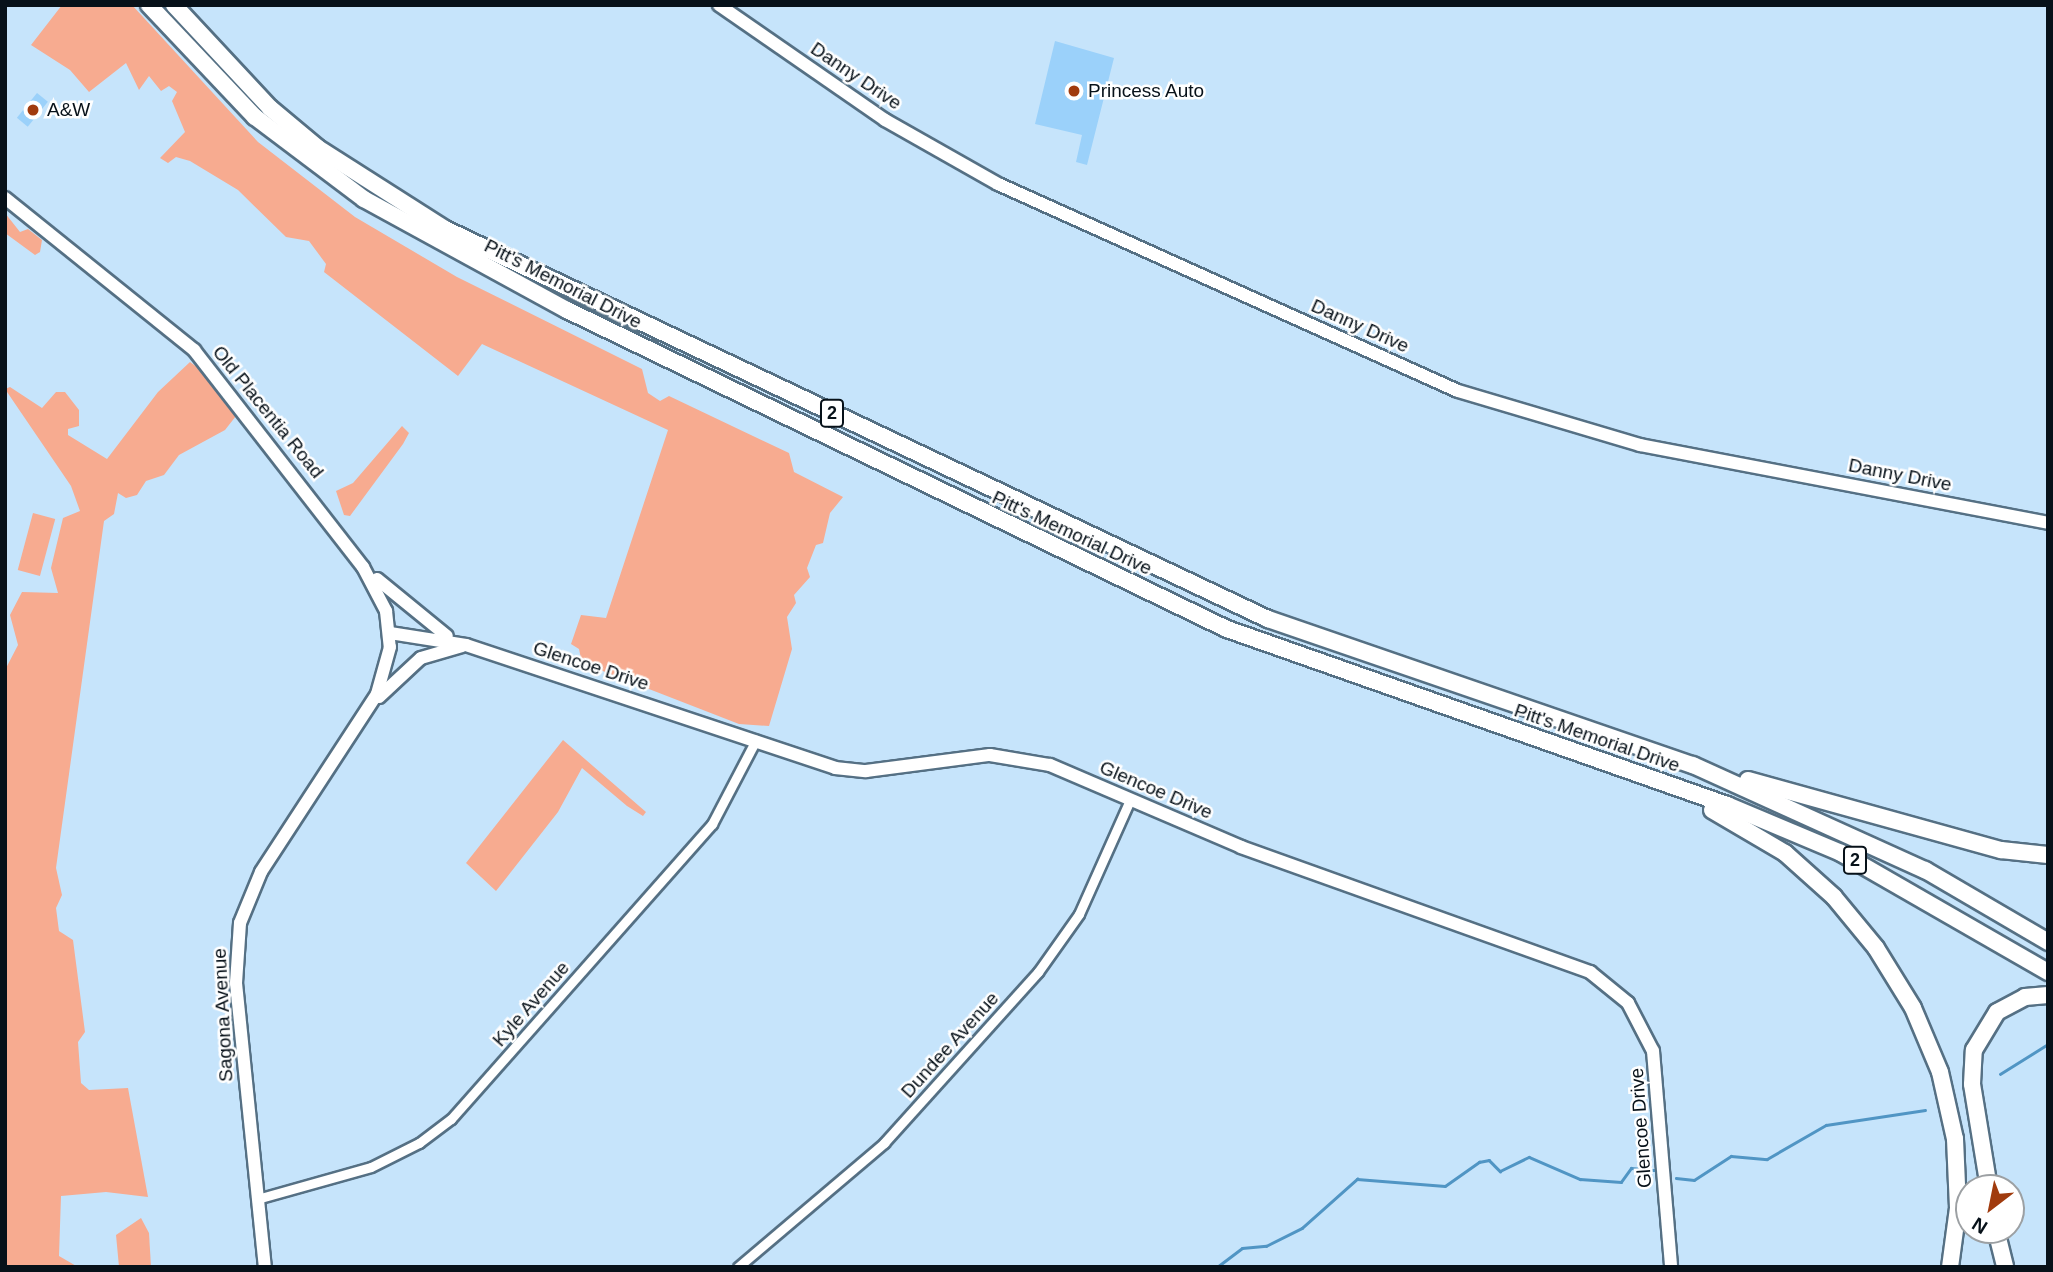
<!DOCTYPE html>
<style>
body{margin:0}
#map{position:relative;width:2053px;height:1272px;overflow:hidden;background:#c6e4fb;font-family:Arial,sans-serif}
div>[style]{position:absolute}
.green>*{inset:0;background:#f7ab90;transform-origin:0 0}
.stream>*{height:2.5px;margin:-1.25px;padding:0 1.25px;transform-origin:1.25px;border-radius:1.25px;background:#5095c4}
.building>*{inset:0;background:#9bd1fa;transform-origin:0 0}
.roads{filter:drop-shadow(2px 0 #557084) drop-shadow(-2px 0 #557084) drop-shadow(0 2px #557084) drop-shadow(0 -2px #557084)}
.street>*{height:9px;margin:-4.5px;padding:0 4.5px;transform-origin:4.5px;border-radius:4.5px;background:#fff}
.secondary>*{height:12px;margin:-6px;padding:0 6px;transform-origin:6px;border-radius:6px;background:#fff}
.highway>*{height:16px;margin:-8px;padding:0 8px;transform-origin:8px;border-radius:8px;background:#fff}
.dots>*{width:19px;height:19px;translate:-50% -50%;box-sizing:border-box;border:4px solid #fff;border-radius:50%}
span{translate:-50% -50%;white-space:nowrap;text-align:center;line-height:1.15;-webkit-text-stroke:5px #fff;paint-order:stroke}
.shield-label span{padding:2px 5px;background:#fff;border:2px solid;border-radius:5px;-webkit-text-stroke-width:0}
.shield-label{font-size:18px;color:#071119;font-weight:700}
.street-label{font-size:19px;color:#071119}
.poi-label{font-size:19px;color:#071119}
.left{translate:0 -50%;text-align:left}
.frame{position:absolute;inset:0;border:7px solid #071119;pointer-events:none}
.north{position:absolute;left:1955px;top:1174px;width:70px;height:70px;box-sizing:border-box;background:#fff;border:2px solid #9ca0a3;border-radius:50%;rotate:212deg;font-size:19px;font-weight:700;line-height:28px;text-align:center;color:#071119}
.north::after{content:'';display:block;margin:auto;width:24px;height:32px;background:#a03b0e;clip-path:polygon(50% 0,100% 100%,50% 72%,0 100%)}
</style>
<div id="map">
<div class="green">
<i style="clip-path:polygon(62px 5px,132px 5px,258px 142px,355px 217px,457px 277px,642px 369px,648px 393px,660px 401px,669px 396px,789px 453px,794px 472px,843px 497px,830px 513px,823px 543px,816px 545px,807px 568px,810px 577px,794px 595px,796px 603px,787px 617px,792px 649px,769px 726px,739px 724px,582px 663px,579px 649px,571px 644px,581px 615px,606px 618px,668px 430px,482px 344px,458px 376px,324px 272px,326px 264px,309px 241px,286px 237px,238px 190px,190px 161px,176px 157px,168px 163px,160px 158px,185px 132px,172px 101px,177px 92px,169px 86px,161px 91px,149px 76px,139px 90px,126px 63px,89px 92px,70px 70px,31px 45px)"></i>
<i style="clip-path:polygon(5px 213px,20px 232px,28px 229px,42px 240px,40px 252px,35px 255px,5px 233px)"></i>
<i style="clip-path:polygon(190px 362px,209px 376px,236px 416px,225px 430px,179px 455px,164px 475px,146px 481px,137px 495px,126px 498px,118px 493px,114px 514px,104px 521px,56px 868px,62px 895px,56px 908px,59px 931px,73px 940px,85px 1032px,78px 1042px,81px 1083px,89px 1090px,128px 1088px,148px 1197px,106px 1192px,61px 1196px,59px 1256px,78px 1267px,5px 1267px,5px 670px,18px 645px,10px 615px,22px 592px,58px 593px,51px 568px,63px 518px,80px 511px,71px 486px,5px 389px,10px 387px,42px 408px,56px 392px,65px 392px,79px 410px,79px 426px,68px 429px,68px 435px,107px 459px,158px 392px)"></i>
<i style="clip-path:polygon(402px 426px,409px 433px,403px 444px,350px 516px,344px 515px,336px 491px,353px 483px)"></i>
<i style="left:33px;top:513px;width:23px;height:59px;rotate:15deg"></i>
<i style="clip-path:polygon(563px 740px,646px 812px,643px 816px,627px 806px,582px 768px,558px 812px,496px 891px,466px 863px)"></i>
<i style="clip-path:polygon(141px 1218px,149px 1233px,151px 1267px,119px 1267px,116px 1235px)"></i>
</div>
<div class="stream">
<i style="left:2000px;top:1074px;width:57px;rotate:-32deg"></i>
<i style="left:1676px;top:1178px;width:18px;rotate:6deg"></i>
<i style="left:1694px;top:1180px;width:44px;rotate:-33deg"></i>
<i style="left:1731px;top:1156px;width:36px;rotate:5deg"></i>
<i style="left:1767px;top:1159px;width:68px;rotate:-30deg"></i>
<i style="left:1826px;top:1125px;width:100px;rotate:-8.6deg"></i>
<i style="left:1217px;top:1267px;width:31px;rotate:-37deg"></i>
<i style="left:1242px;top:1248px;width:24px;rotate:-5deg"></i>
<i style="left:1266px;top:1246px;width:40px;rotate:-26.6deg"></i>
<i style="left:1302px;top:1228px;width:74px;rotate:-41.7deg"></i>
<i style="left:1357px;top:1179px;width:88px;rotate:4.5deg"></i>
<i style="left:1445px;top:1186px;width:42px;rotate:-35.2deg"></i>
<i style="left:1479px;top:1162px;width:10px;rotate:-11deg"></i>
<i style="left:1489px;top:1160px;width:16px;rotate:45deg"></i>
<i style="left:1500px;top:1171px;width:32px;rotate:-26deg"></i>
<i style="left:1529px;top:1157px;width:56px;rotate:23.3deg"></i>
<i style="left:1580px;top:1179px;width:41px;rotate:4.2deg"></i>
<i style="left:1621px;top:1182px;width:17px;rotate:-54deg"></i>
<i style="left:1631px;top:1168px;width:25px;rotate:5deg"></i>
</div>
<div class="building">
<i style="clip-path:polygon(1055px 41px,1114px 58px,1087px 165px,1076px 162px,1082px 135px,1035px 124px)"></i>
<i style="left:37px;top:93px;width:14px;height:32px;rotate:39deg"></i>
</div>
<div class="roads">
<div class="street">
<i style="left:257px;top:1199px;width:118px;rotate:-15.7deg"></i>
<i style="left:371px;top:1167px;width:54px;rotate:-26.6deg"></i>
<i style="left:419px;top:1143px;width:40px;rotate:-37deg"></i>
<i style="left:451px;top:1119px;width:394px;rotate:-48.5deg"></i>
<i style="left:712px;top:824px;width:95px;rotate:-62.4deg"></i>
<i style="left:738px;top:1267px;width:192px;rotate:-40.3deg"></i>
<i style="left:884px;top:1143px;width:230px;rotate:-48deg"></i>
<i style="left:1038px;top:972px;width:71px;rotate:-54.7deg"></i>
<i style="left:1079px;top:914px;width:125px;rotate:-65.9deg"></i>
</div>
<div class="secondary">
<i style="left:719px;top:5px;width:202px;rotate:34.7deg"></i>
<i style="left:885px;top:120px;width:130px;rotate:29.5deg"></i>
<i style="left:998px;top:184px;width:504px;rotate:24.23deg"></i>
<i style="left:1458px;top:391px;width:190px;rotate:16.5deg"></i>
<i style="left:1640px;top:445px;width:415px;rotate:10.8deg"></i>
<i style="left:5px;top:198px;width:243px;rotate:38.8deg"></i>
<i style="left:194px;top:350px;width:275px;rotate:52.1deg"></i>
<i style="left:363px;top:567px;width:50px;rotate:62.4deg"></i>
<i style="left:386px;top:611px;width:36px;rotate:84deg"></i>
<i style="left:390px;top:647px;width:49px;rotate:105.5deg"></i>
<i style="left:377px;top:694px;width:212px;rotate:123.1deg"></i>
<i style="left:261px;top:872px;width:55px;rotate:112.4deg"></i>
<i style="left:240px;top:923px;width:60px;rotate:93.8deg"></i>
<i style="left:236px;top:983px;width:285px;rotate:84.2deg"></i>
<i style="left:377px;top:579px;width:90px;rotate:39.2deg"></i>
<i style="left:390px;top:633px;width:77px;rotate:9deg"></i>
<i style="left:466px;top:645px;width:389px;rotate:18.4deg"></i>
<i style="left:835px;top:768px;width:31px;rotate:6deg"></i>
<i style="left:866px;top:771px;width:125px;rotate:-7.4deg"></i>
<i style="left:990px;top:755px;width:61px;rotate:9.5deg"></i>
<i style="left:1050px;top:765px;width:208px;rotate:23.2deg"></i>
<i style="left:1241px;top:847px;width:371px;rotate:19.7deg"></i>
<i style="left:1590px;top:972px;width:49px;rotate:39.2deg"></i>
<i style="left:1628px;top:1003px;width:54px;rotate:62.5deg"></i>
<i style="left:1653px;top:1051px;width:217px;rotate:85.2deg"></i>
<i style="left:379px;top:697px;width:57px;rotate:-42.9deg"></i>
<i style="left:421px;top:658px;width:43px;rotate:-16.3deg"></i>
</div>
<div class="highway">
<i style="left:149px;top:5px;width:154px;rotate:46.6deg"></i>
<i style="left:255px;top:117px;width:136px;rotate:37deg"></i>
<i style="left:364px;top:199px;width:231px;rotate:28.7deg"></i>
<i style="left:567px;top:310px;width:733px;rotate:25.8deg"></i>
<i style="left:1227px;top:629px;width:530px;rotate:19.39deg"></i>
<i style="left:1727px;top:805px;width:124px;rotate:22.8deg"></i>
<i style="left:1841px;top:853px;width:239px;rotate:29.9deg"></i>
<i style="left:174px;top:5px;width:141px;rotate:47deg"></i>
<i style="left:270px;top:108px;width:62px;rotate:39.8deg"></i>
<i style="left:318px;top:148px;width:151px;rotate:32.5deg"></i>
<i style="left:445px;top:229px;width:911px;rotate:25.36deg"></i>
<i style="left:1268px;top:619px;width:449px;rotate:19deg"></i>
<i style="left:1693px;top:765px;width:255px;rotate:24.4deg"></i>
<i style="left:1925px;top:870px;width:143px;rotate:30.3deg"></i>
<i style="left:1748px;top:780px;width:263px;rotate:15.5deg"></i>
<i style="left:2001px;top:850px;width:47px;rotate:6.1deg"></i>
<i style="left:1712px;top:810px;width:85px;rotate:30.5deg"></i>
<i style="left:1785px;top:853px;width:66px;rotate:41.9deg"></i>
<i style="left:1834px;top:897px;width:66px;rotate:50.5deg"></i>
<i style="left:1876px;top:948px;width:70px;rotate:58.3deg"></i>
<i style="left:1913px;top:1008px;width:69px;rotate:67.1deg"></i>
<i style="left:1940px;top:1072px;width:69px;rotate:77.4deg"></i>
<i style="left:1955px;top:1139px;width:69px;rotate:87.5deg"></i>
<i style="left:1958px;top:1208px;width:60px;rotate:97.7deg"></i>
<i style="left:1989px;top:1188px;width:105px;rotate:-99.3deg"></i>
<i style="left:1972px;top:1084px;width:34px;rotate:-87deg"></i>
<i style="left:1974px;top:1050px;width:44px;rotate:-58.8deg"></i>
<i style="left:1997px;top:1012px;width:32px;rotate:-28deg"></i>
<i style="left:2025px;top:997px;width:23px;rotate:-5deg"></i>
<i style="left:1996px;top:1230px;width:38px;rotate:76deg"></i>
</div>
</div>
<div class="dots">
<i style="left:1074px;top:91px;background:#a03b0e"></i>
<i style="left:33px;top:110px;background:#a03b0e"></i>
</div>
<div class="shield-label">
<span style="left:832px;top:413px">2</span>
<span style="left:1855px;top:860px">2</span>
</div>
<div class="street-label">
<span style="left:856px;top:76px;rotate:34deg">Danny Drive</span>
<span style="left:563px;top:284px;rotate:27deg">Pitt's Memorial Drive</span>
<span style="left:1360px;top:326px;rotate:24deg">Danny Drive</span>
<span style="left:268px;top:412px;rotate:51deg">Old Placentia Road</span>
<span style="left:1900px;top:475px;rotate:11deg">Danny Drive</span>
<span style="left:1072px;top:533px;rotate:25deg">Pitt's Memorial Drive</span>
<span style="left:591px;top:666px;rotate:18deg">Glencoe Drive</span>
<span style="left:1597px;top:738px;rotate:19deg">Pitt's Memorial Drive</span>
<span style="left:1156px;top:790px;rotate:23deg">Glencoe Drive</span>
<span style="left:531px;top:1004px;rotate:-49deg">Kyle Avenue</span>
<span style="left:223px;top:1015px;rotate:-93deg">Sagona Avenue</span>
<span style="left:950px;top:1045px;rotate:-48deg">Dundee Avenue</span>
<span style="left:1641px;top:1128px;rotate:-94deg">Glencoe Drive</span>
</div>
<div class="poi-label">
<span class="left" style="left:1088px;top:91px">Princess Auto</span>
<span class="left" style="left:47px;top:110px">A&amp;W</span>
</div>
<div class="frame"></div>
<div class="north">N</div>
</div>
